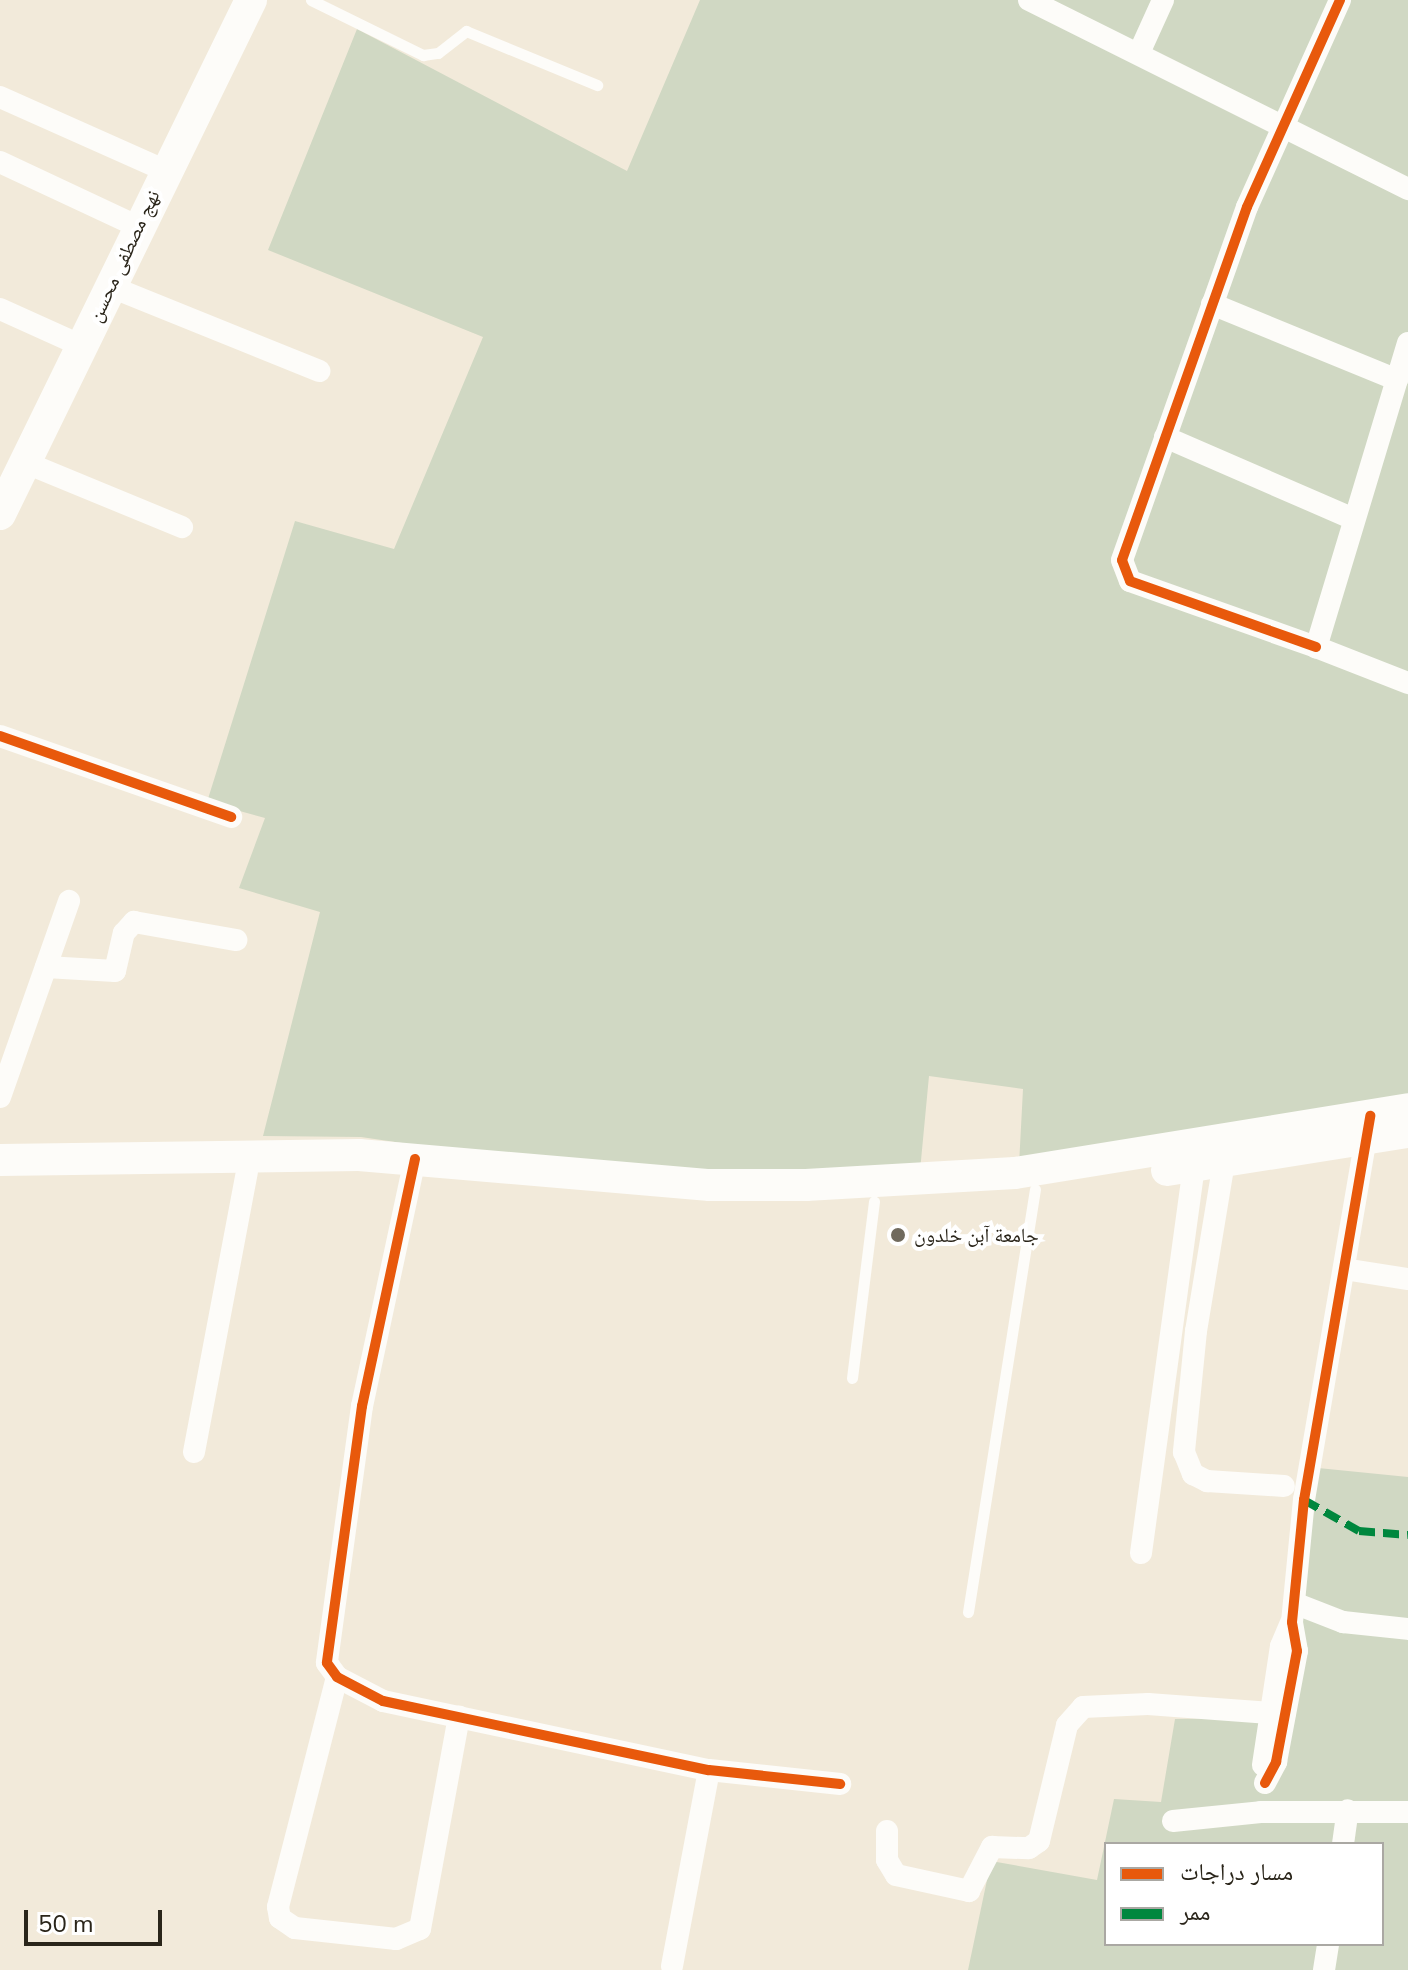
<!DOCTYPE html>
<meta charset="utf-8">
<style>
body{margin:0}
#map{position:relative;width:1408px;height:1970px;overflow:hidden;background:#f2eada;font-family:"Nunito Sans","Noto Naskh Arabic",sans-serif}
div>[style]{position:absolute}
.green>*{inset:0;background:#d0d8c3}
.lane>*{height:11px;margin:-5.5px;padding:0 5.5px;transform-origin:5.5px;border-radius:5.5px;background:#fdfcf9}
.street>*{height:22px;margin:-11px;padding:0 11px;transform-origin:11px;border-radius:11px;background:#fdfcf9}
.secondary>*{height:32px;margin:-16px;padding:0 16px;transform-origin:16px;border-radius:16px;background:#fdfcf9}
.quiet>*{height:8px;margin-top:-4px;transform-origin:0;background:repeating-linear-gradient(90deg,#00873e 0 16px,transparent 0 24px)}
.cycleway>*{height:10px;margin:-5px;padding:0 5px;transform-origin:5px;border-radius:5px;background:#e8590c}
.dots>*{width:22px;height:22px;translate:-50% -50%;box-sizing:border-box;border:4px solid #fff;border-radius:50%}
span{translate:-50% -50%;white-space:nowrap;text-align:center;line-height:1.15;-webkit-text-stroke:8px #fff;paint-order:stroke}
.street-label{font-size:20px;color:#2a251a}
.poi-label{font-size:20px;color:#2a251a}
.left{translate:0 -50%;text-align:left}
.legend{position:absolute;left:1104px;top:1842px;width:280px;height:104px;box-sizing:border-box;background:#fff;border:2px solid #aaa8a3;margin:0;padding:10px 14px;list-style:none;font-size:24px;color:#2a251a}
.legend li{display:flex;align-items:center;gap:16px;height:40px}
.legend b{width:40px;border:2px solid #aaa8a3}
.scale{position:absolute;left:24px;top:1910px;width:138px;height:36px;box-sizing:border-box;border:4px solid #2a251a;border-top:0;padding-left:10px;font-size:24px;line-height:28px;white-space:nowrap;color:#2a251a;-webkit-text-stroke:6px #fff;paint-order:stroke}
</style>
<div id="map">
<div class="green">
<i style="clip-path:polygon(700px 0,1408px 0,1408px 1098px,1019px 1165px,1023px 1089px,929px 1076px,920px 1171px,725px 1181px,566px 1167px,361px 1137px,263px 1136px,320px 912px,239px 888px,265px 818px,207px 802px,295px 521px,394px 549px,483px 337px,268px 250px,357px 29px,627px 171px)"></i>
<i style="clip-path:polygon(evenodd,1318px 1468px,1408px 1477px,1408px 1970px,968px 1970px,991px 1861px,1097px 1880px,1114px 1799px,1161px 1802px,1175px 1719px,1238px 1718px,1270px 1703px,1318px 1468px,1106px 1844px,1382px 1844px,1382px 1944px,1106px 1944px,1106px 1844px)"></i>
</div>
<div class="lane">
<i style="left:311px;top:0;width:125px;rotate:26.2deg"></i>
<i style="left:423px;top:55px;width:15px;rotate:-8deg"></i>
<i style="left:438px;top:53px;width:36px;rotate:-38deg"></i>
<i style="left:466px;top:31px;width:142px;rotate:22.4deg"></i>
<i style="left:852px;top:1378px;width:178px;rotate:-82.9deg"></i>
<i style="left:968px;top:1612px;width:428px;rotate:-81deg"></i>
</div>
<div class="street">
<i style="left:1029px;top:0;width:424px;rotate:26.5deg"></i>
<i style="left:1139px;top:53px;width:58px;rotate:-65.6deg"></i>
<i style="left:0;top:97px;width:180px;rotate:24deg"></i>
<i style="left:0;top:162px;width:153px;rotate:25.1deg"></i>
<i style="left:109px;top:286px;width:227px;rotate:22deg"></i>
<i style="left:1212px;top:304px;width:200px;rotate:22.3deg"></i>
<i style="left:0;top:309px;width:90px;rotate:24.3deg"></i>
<i style="left:1408px;top:343px;width:318px;rotate:106.8deg"></i>
<i style="left:1316px;top:647px;width:99px;rotate:21.4deg"></i>
<i style="left:1165px;top:437px;width:206px;rotate:23.5deg"></i>
<i style="left:24px;top:462px;width:171px;rotate:22.4deg"></i>
<i style="left:1316px;top:647px;width:197px;rotate:-160.5deg"></i>
<i style="left:1130px;top:581px;width:22px;rotate:-111deg"></i>
<i style="left:1122px;top:560px;width:374px;rotate:-70.5deg"></i>
<i style="left:1247px;top:207px;width:227px;rotate:-65.8deg"></i>
<i style="left:0;top:736px;width:245px;rotate:19.3deg"></i>
<i style="left:46px;top:967px;width:69px;rotate:3.3deg"></i>
<i style="left:115px;top:971px;width:39px;rotate:-77deg"></i>
<i style="left:124px;top:933px;width:15px;rotate:-48deg"></i>
<i style="left:134px;top:922px;width:104px;rotate:10deg"></i>
<i style="left:0;top:1097px;width:208px;rotate:-70.6deg"></i>
<i style="left:415px;top:1159px;width:253px;rotate:102.1deg"></i>
<i style="left:362px;top:1406px;width:259px;rotate:97.8deg"></i>
<i style="left:327px;top:1663px;width:17px;rotate:54deg"></i>
<i style="left:337px;top:1677px;width:52px;rotate:27.6deg"></i>
<i style="left:383px;top:1701px;width:333px;rotate:12deg"></i>
<i style="left:709px;top:1770px;width:132px;rotate:6.1deg"></i>
<i style="left:1224px;top:1162px;width:171px;rotate:99.4deg"></i>
<i style="left:1196px;top:1331px;width:122px;rotate:95.7deg"></i>
<i style="left:1184px;top:1452px;width:24px;rotate:68deg"></i>
<i style="left:1193px;top:1474px;width:16px;rotate:27deg"></i>
<i style="left:1207px;top:1481px;width:77px;rotate:3.7deg"></i>
<i style="left:1344px;top:1269px;width:65px;rotate:8.9deg"></i>
<i style="left:194px;top:1452px;width:285px;rotate:-79.3deg"></i>
<i style="left:1141px;top:1553px;width:390px;rotate:-82.2deg"></i>
<i style="left:1294px;top:1603px;width:53px;rotate:21.2deg"></i>
<i style="left:1343px;top:1622px;width:65px;rotate:6.1deg"></i>
<i style="left:337px;top:1677px;width:237px;rotate:104.4deg"></i>
<i style="left:278px;top:1907px;width:11px;rotate:80deg"></i>
<i style="left:280px;top:1918px;width:18px;rotate:34deg"></i>
<i style="left:295px;top:1928px;width:102px;rotate:6.2deg"></i>
<i style="left:396px;top:1939px;width:26px;rotate:-23deg"></i>
<i style="left:420px;top:1929px;width:216px;rotate:-79.6deg"></i>
<i style="left:1263px;top:1765px;width:120px;rotate:-81.4deg"></i>
<i style="left:1281px;top:1646px;width:25px;rotate:-67deg"></i>
<i style="left:1265px;top:1783px;width:24px;rotate:-62deg"></i>
<i style="left:1276px;top:1762px;width:113px;rotate:-79.3deg"></i>
<i style="left:1297px;top:1651px;width:29px;rotate:-100deg"></i>
<i style="left:1292px;top:1622px;width:123px;rotate:-84.4deg"></i>
<i style="left:1304px;top:1500px;width:380px;rotate:-80.3deg"></i>
<i style="left:1173px;top:1821px;width:88px;rotate:-5.8deg"></i>
<i style="left:1261px;top:1812px;width:147px"></i>
<i style="left:887px;top:1831px;width:29px;rotate:90deg"></i>
<i style="left:887px;top:1860px;width:17px;rotate:59deg"></i>
<i style="left:896px;top:1875px;width:75px;rotate:12.4deg"></i>
<i style="left:969px;top:1891px;width:50px;rotate:-62.4deg"></i>
<i style="left:992px;top:1847px;width:37px;rotate:2deg"></i>
<i style="left:1029px;top:1848px;width:12px;rotate:-35deg"></i>
<i style="left:1039px;top:1841px;width:119px;rotate:-76.4deg"></i>
<i style="left:1067px;top:1725px;width:24px;rotate:-48deg"></i>
<i style="left:1083px;top:1707px;width:65px;rotate:-2.6deg"></i>
<i style="left:1148px;top:1704px;width:137px;rotate:4.2deg"></i>
<i style="left:1343px;top:1844px;width:34px;rotate:-82deg"></i>
<i style="left:672px;top:1966px;width:199px;rotate:-79.3deg"></i>
<i style="left:1324px;top:1970px;width:26px;rotate:-81deg"></i>
</div>
<div class="secondary">
<i style="left:0;top:514px;width:572px;rotate:-63.97deg"></i>
<i style="left:0;top:1160px;width:359px;rotate:-0.8deg"></i>
<i style="left:359px;top:1155px;width:352px;rotate:4.9deg"></i>
<i style="left:710px;top:1185px;width:96px"></i>
<i style="left:806px;top:1185px;width:209px;rotate:-3.3deg"></i>
<i style="left:1015px;top:1173px;width:398px;rotate:-9.2deg"></i>
<i style="left:1167px;top:1170px;width:244px;rotate:-9deg"></i>
</div>
<div class="quiet">
<i style="left:1304px;top:1500px;width:63px;rotate:29.4deg"></i>
<i style="left:1359px;top:1531px;width:49px;rotate:4.7deg"></i>
</div>
<div class="cycleway">
<i style="left:1316px;top:647px;width:197px;rotate:-160.5deg"></i>
<i style="left:1130px;top:581px;width:22px;rotate:-111deg"></i>
<i style="left:1122px;top:560px;width:374px;rotate:-70.5deg"></i>
<i style="left:1247px;top:207px;width:227px;rotate:-65.8deg"></i>
<i style="left:0;top:736px;width:245px;rotate:19.3deg"></i>
<i style="left:415px;top:1159px;width:253px;rotate:102.1deg"></i>
<i style="left:362px;top:1406px;width:259px;rotate:97.8deg"></i>
<i style="left:327px;top:1663px;width:17px;rotate:54deg"></i>
<i style="left:337px;top:1677px;width:52px;rotate:27.6deg"></i>
<i style="left:383px;top:1701px;width:333px;rotate:12deg"></i>
<i style="left:709px;top:1770px;width:132px;rotate:6.1deg"></i>
<i style="left:1265px;top:1783px;width:24px;rotate:-62deg"></i>
<i style="left:1276px;top:1762px;width:113px;rotate:-79.3deg"></i>
<i style="left:1297px;top:1651px;width:29px;rotate:-100deg"></i>
<i style="left:1292px;top:1622px;width:123px;rotate:-84.4deg"></i>
<i style="left:1304px;top:1500px;width:390px;rotate:-80.2deg"></i>
</div>
<div class="dots">
<i style="left:898px;top:1235px;background:#706a5d"></i>
</div>
<div class="street-label">
<span style="left:124px;top:256px;rotate:-65deg">نهج مصطفى محسن</span>
</div>
<div class="poi-label">
<span class="left" style="left:914px;top:1235px">جامعة آبن خلدون</span>
</div>
<ul class="legend">
<li><b style="height:10px;background:#e8590c"></b>مسار دراجات</li>
<li><b style="height:10px;background:#00873e"></b>ممر</li>
</ul>
<div class="scale">50 m</div>
</div>
